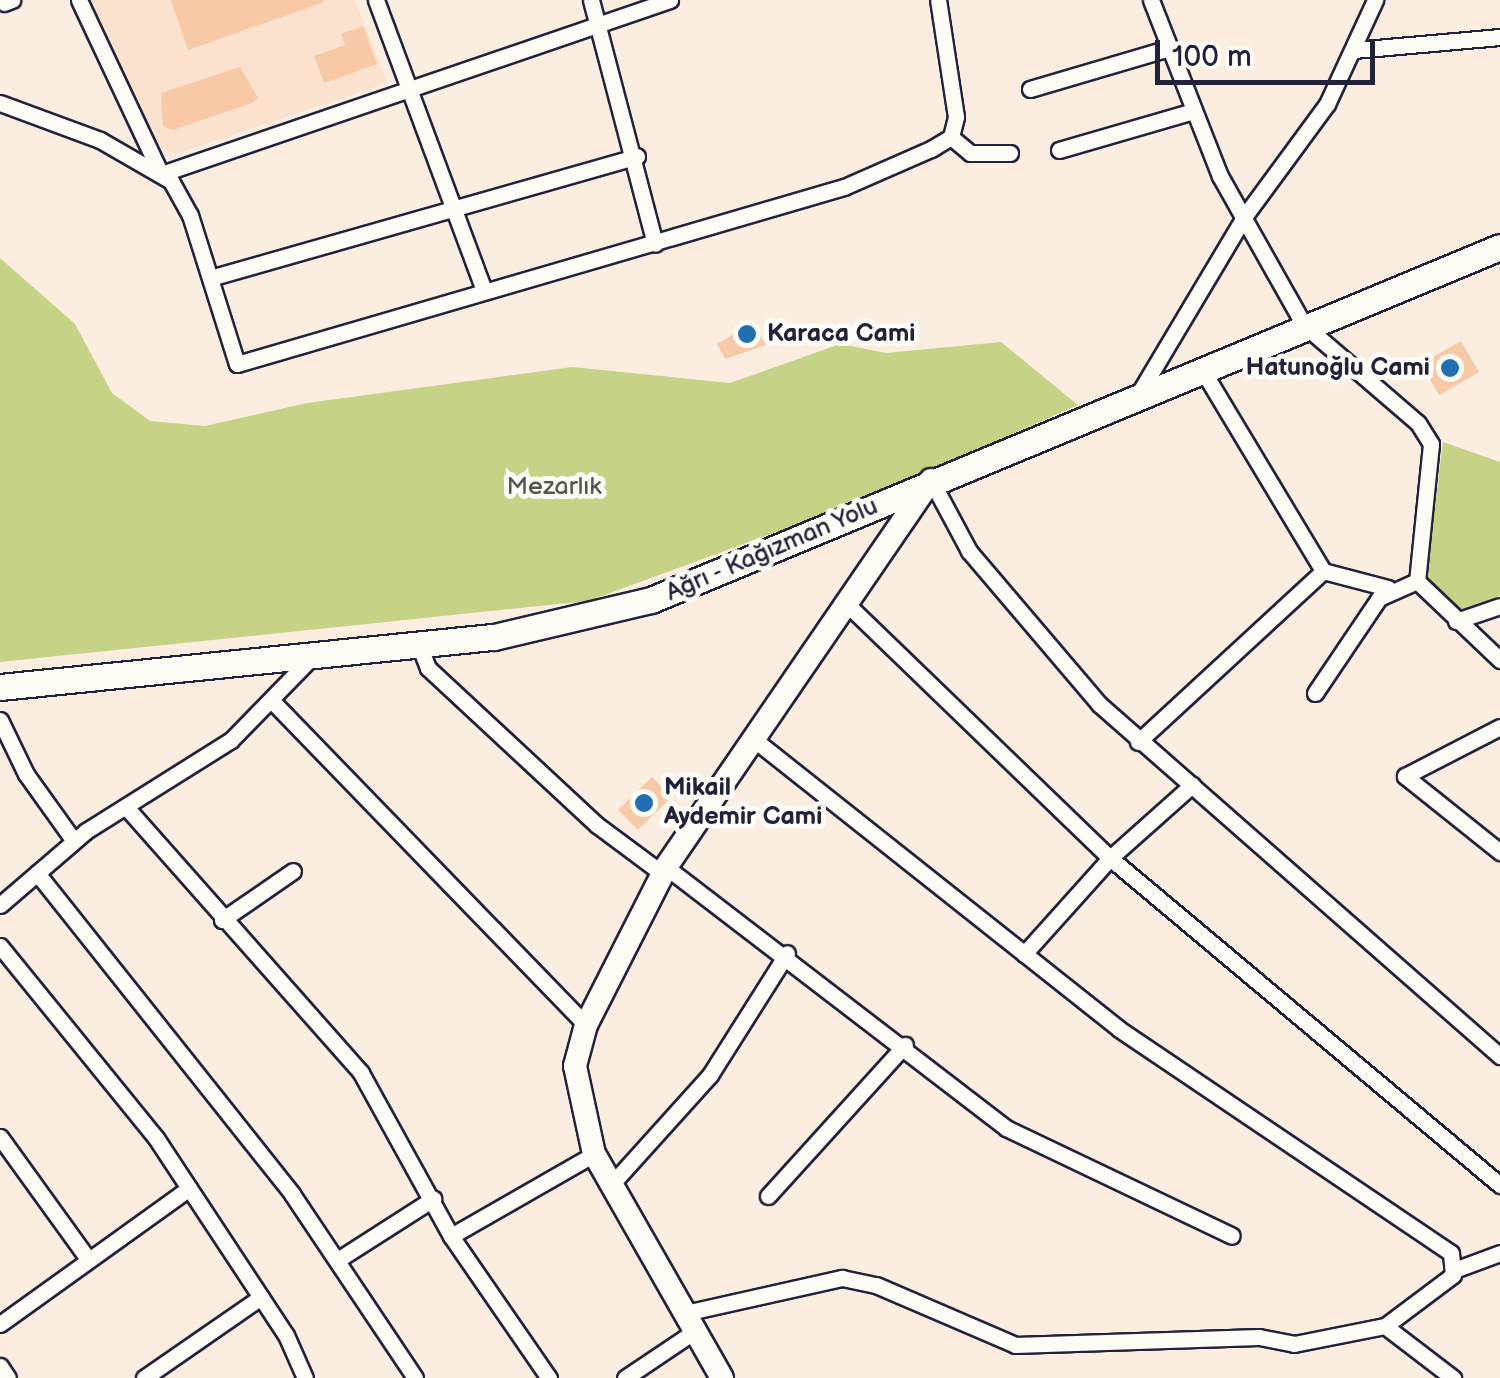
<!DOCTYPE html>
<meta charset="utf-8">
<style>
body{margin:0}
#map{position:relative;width:1500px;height:1378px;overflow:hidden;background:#fbeddf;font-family:"Balsamiq Sans",sans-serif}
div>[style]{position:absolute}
.built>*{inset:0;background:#fae2ce}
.green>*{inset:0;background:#c6d387}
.building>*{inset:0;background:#f7c9a6;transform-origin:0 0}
.roads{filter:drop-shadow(2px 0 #22223b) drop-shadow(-2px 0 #22223b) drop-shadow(0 2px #22223b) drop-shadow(0 -2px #22223b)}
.street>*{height:15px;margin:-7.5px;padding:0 7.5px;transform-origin:7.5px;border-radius:7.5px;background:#fdfcf7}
.secondary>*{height:22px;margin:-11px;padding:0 11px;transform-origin:11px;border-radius:11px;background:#fdfcf7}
.primary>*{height:25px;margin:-12.5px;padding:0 12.5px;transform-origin:12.5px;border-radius:12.5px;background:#fdfcf7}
.dots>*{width:28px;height:28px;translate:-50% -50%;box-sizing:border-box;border:5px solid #fdfcf7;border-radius:50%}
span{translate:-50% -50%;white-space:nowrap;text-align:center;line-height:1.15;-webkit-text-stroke:10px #fdfcf7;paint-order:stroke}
.poi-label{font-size:25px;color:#22223b;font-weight:700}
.left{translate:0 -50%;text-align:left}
.right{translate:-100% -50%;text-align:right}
.park-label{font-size:25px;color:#535752}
.street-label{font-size:25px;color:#22223b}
.scale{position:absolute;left:1155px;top:40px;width:220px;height:45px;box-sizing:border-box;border:5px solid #22223b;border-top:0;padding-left:12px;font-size:30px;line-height:35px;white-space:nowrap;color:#22223b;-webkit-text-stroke:8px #fdfcf7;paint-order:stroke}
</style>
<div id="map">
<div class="built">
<i style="clip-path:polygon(87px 0,355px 0,387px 83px,175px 154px,147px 141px)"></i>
</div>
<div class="green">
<i style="clip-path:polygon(0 258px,75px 324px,112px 393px,150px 421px,205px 426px,307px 403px,572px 367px,730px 383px,840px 344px,886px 353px,1001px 342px,1078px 405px,861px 501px,588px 601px,0 662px)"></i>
<i style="clip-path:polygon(1443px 442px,1500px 462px,1500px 596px,1457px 611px,1426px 581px)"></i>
</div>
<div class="building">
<i style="clip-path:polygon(171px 0,323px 0,324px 2px,188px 50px)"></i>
<i style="clip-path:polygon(363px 26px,377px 64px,324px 83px,314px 56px,345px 45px,341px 34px)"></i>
<i style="clip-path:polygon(240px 67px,258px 98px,252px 103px,173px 130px,163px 127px,161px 93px)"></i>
<i style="clip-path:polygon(753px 323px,766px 345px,725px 359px,717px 344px)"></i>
<i style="left:1461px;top:341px;width:36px;height:46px;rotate:60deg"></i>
<i style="left:652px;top:777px;width:28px;height:47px;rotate:46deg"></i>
</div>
<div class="roads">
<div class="street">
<i style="left:79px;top:0;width:192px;rotate:64.8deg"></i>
<i style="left:161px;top:174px;width:538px;rotate:-18.87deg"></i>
<i style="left:376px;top:0;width:310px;rotate:69.6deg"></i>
<i style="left:591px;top:0;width:252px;rotate:75.3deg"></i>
<i style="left:1151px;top:0;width:189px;rotate:68.6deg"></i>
<i style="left:1220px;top:176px;width:171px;rotate:60.6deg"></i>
<i style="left:1304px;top:325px;width:150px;rotate:40.7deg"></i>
<i style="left:1418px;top:423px;width:25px;rotate:58deg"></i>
<i style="left:1431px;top:444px;width:138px;rotate:95.8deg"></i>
<i style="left:1417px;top:581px;width:115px;rotate:43.6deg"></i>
<i style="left:4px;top:3px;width:9px;rotate:-21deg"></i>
<i style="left:1354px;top:50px;width:147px;rotate:-5.1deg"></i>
<i style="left:1030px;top:89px;width:145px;rotate:-16.4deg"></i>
<i style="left:0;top:103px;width:107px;rotate:20.3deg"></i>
<i style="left:100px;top:140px;width:82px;rotate:30deg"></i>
<i style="left:171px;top:181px;width:39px;rotate:61deg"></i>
<i style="left:190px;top:215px;width:156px;rotate:72.5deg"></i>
<i style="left:237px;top:364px;width:632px;rotate:-16.26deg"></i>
<i style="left:844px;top:187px;width:95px;rotate:-23.6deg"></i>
<i style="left:931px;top:149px;width:23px;rotate:-31deg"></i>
<i style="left:951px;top:137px;width:21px;rotate:-76deg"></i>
<i style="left:956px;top:117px;width:118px;rotate:-98.7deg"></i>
<i style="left:951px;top:137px;width:25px;rotate:40deg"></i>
<i style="left:970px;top:153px;width:40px"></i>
<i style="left:1059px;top:150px;width:140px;rotate:-16.2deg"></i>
<i style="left:210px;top:278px;width:444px;rotate:-15.9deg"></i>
<i style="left:1203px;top:371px;width:233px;rotate:59deg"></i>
<i style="left:1323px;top:571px;width:67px;rotate:14.7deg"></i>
<i style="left:1138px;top:395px;width:207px;rotate:-59.2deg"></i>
<i style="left:1244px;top:217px;width:140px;rotate:-53.7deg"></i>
<i style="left:1327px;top:104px;width:115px;rotate:-65.2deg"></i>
<i style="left:931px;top:480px;width:81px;rotate:61.8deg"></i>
<i style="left:969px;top:551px;width:201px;rotate:49.6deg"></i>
<i style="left:1099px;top:704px;width:534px;rotate:41.28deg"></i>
<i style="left:849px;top:606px;width:363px;rotate:44deg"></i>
<i style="left:1110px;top:858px;width:509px;rotate:39.98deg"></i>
<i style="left:1456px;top:621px;width:46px;rotate:-18.8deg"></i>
<i style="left:418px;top:642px;width:28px;rotate:69deg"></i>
<i style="left:428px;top:668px;width:231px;rotate:42.9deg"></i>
<i style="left:597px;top:825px;width:82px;rotate:36.6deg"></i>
<i style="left:1315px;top:693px;width:115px;rotate:-56deg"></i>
<i style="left:1379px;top:598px;width:42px;rotate:-24.1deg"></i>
<i style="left:274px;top:703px;width:448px;rotate:45.9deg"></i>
<i style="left:0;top:720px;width:60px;rotate:64.3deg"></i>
<i style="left:26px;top:774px;width:82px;rotate:54.4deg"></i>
<i style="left:1500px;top:727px;width:107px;rotate:152.7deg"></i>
<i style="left:1405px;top:776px;width:122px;rotate:38.7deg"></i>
<i style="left:756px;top:741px;width:463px;rotate:38.4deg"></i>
<i style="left:1119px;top:1029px;width:400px;rotate:34deg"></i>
<i style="left:1451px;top:1253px;width:22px;rotate:85deg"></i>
<i style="left:1453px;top:1275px;width:85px;rotate:143.1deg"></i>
<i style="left:1385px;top:1326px;width:86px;rotate:37.4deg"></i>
<i style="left:1138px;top:742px;width:252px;rotate:-42.7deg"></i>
<i style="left:126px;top:807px;width:355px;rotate:48.5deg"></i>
<i style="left:361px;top:1073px;width:186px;rotate:61.1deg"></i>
<i style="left:451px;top:1236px;width:173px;rotate:55.4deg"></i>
<i style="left:666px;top:867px;width:429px;rotate:37.5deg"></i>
<i style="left:1006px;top:1128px;width:250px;rotate:25.5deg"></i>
<i style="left:37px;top:873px;width:410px;rotate:51.5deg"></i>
<i style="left:292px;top:1194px;width:221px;rotate:56.2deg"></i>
<i style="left:0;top:905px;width:113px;rotate:-40.7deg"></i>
<i style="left:86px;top:831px;width:171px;rotate:-32.1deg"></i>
<i style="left:231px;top:740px;width:120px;rotate:-45.7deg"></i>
<i style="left:222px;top:920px;width:86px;rotate:-34.6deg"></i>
<i style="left:0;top:946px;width:247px;rotate:50.9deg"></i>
<i style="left:156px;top:1138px;width:236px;rotate:56.6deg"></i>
<i style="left:286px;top:1335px;width:47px;rotate:66.2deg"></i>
<i style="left:1024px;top:954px;width:129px;rotate:-48.1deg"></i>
<i style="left:1110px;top:858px;width:110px;rotate:-41.7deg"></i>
<i style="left:0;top:1137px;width:150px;rotate:54.2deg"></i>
<i style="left:610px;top:1186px;width:149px;rotate:-48deg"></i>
<i style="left:710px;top:1075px;width:144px;rotate:-57.7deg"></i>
<i style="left:768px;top:1196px;width:204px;rotate:-47.8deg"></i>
<i style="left:451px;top:1236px;width:165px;rotate:-29.8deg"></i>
<i style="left:339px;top:1259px;width:112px;rotate:-32.6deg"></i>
<i style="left:1457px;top:1269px;width:46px;rotate:-20.4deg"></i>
<i style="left:685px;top:1313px;width:161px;rotate:-12.6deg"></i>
<i style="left:842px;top:1278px;width:35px;rotate:12deg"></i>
<i style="left:876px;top:1285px;width:151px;rotate:23.3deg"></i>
<i style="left:1015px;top:1345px;width:244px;rotate:-1.9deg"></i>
<i style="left:1259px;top:1337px;width:36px;rotate:11deg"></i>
<i style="left:1294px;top:1344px;width:93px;rotate:-11.2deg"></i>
<i style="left:0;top:1324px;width:233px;rotate:-35.7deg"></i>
<i style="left:0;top:1366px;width:14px;rotate:56deg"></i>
<i style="left:144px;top:1378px;width:142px;rotate:-34.7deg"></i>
<i style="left:625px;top:1378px;width:84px;rotate:-33.9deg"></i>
</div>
<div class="secondary">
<i style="left:722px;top:1378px;width:258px;rotate:-119.7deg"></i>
<i style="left:594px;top:1154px;width:90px;rotate:-102.2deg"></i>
<i style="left:575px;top:1066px;width:42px;rotate:-75deg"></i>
<i style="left:586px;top:1025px;width:177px;rotate:-63.1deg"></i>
<i style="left:666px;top:867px;width:469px;rotate:-55.6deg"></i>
</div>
<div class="primary">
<i style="left:0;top:687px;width:497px;rotate:-5.8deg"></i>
<i style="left:494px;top:637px;width:161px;rotate:-13.3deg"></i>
<i style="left:651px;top:600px;width:919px;rotate:-22.58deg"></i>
</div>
</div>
<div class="dots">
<i style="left:747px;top:334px;background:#1f6fb2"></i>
<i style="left:1450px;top:368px;background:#1f6fb2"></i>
<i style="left:644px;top:803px;background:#1f6fb2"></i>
</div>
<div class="poi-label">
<span class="left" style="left:767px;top:334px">Karaca Cami</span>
<span class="right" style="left:1430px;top:368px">Hatunoğlu Cami</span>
<span class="left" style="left:664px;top:803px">Mikail<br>Aydemir Cami</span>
</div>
<div class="park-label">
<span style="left:554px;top:487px">Mezarlık</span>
</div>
<div class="street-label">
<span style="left:772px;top:550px;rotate:-23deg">Ağrı - Kağızman Yolu</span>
</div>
<div class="scale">100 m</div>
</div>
